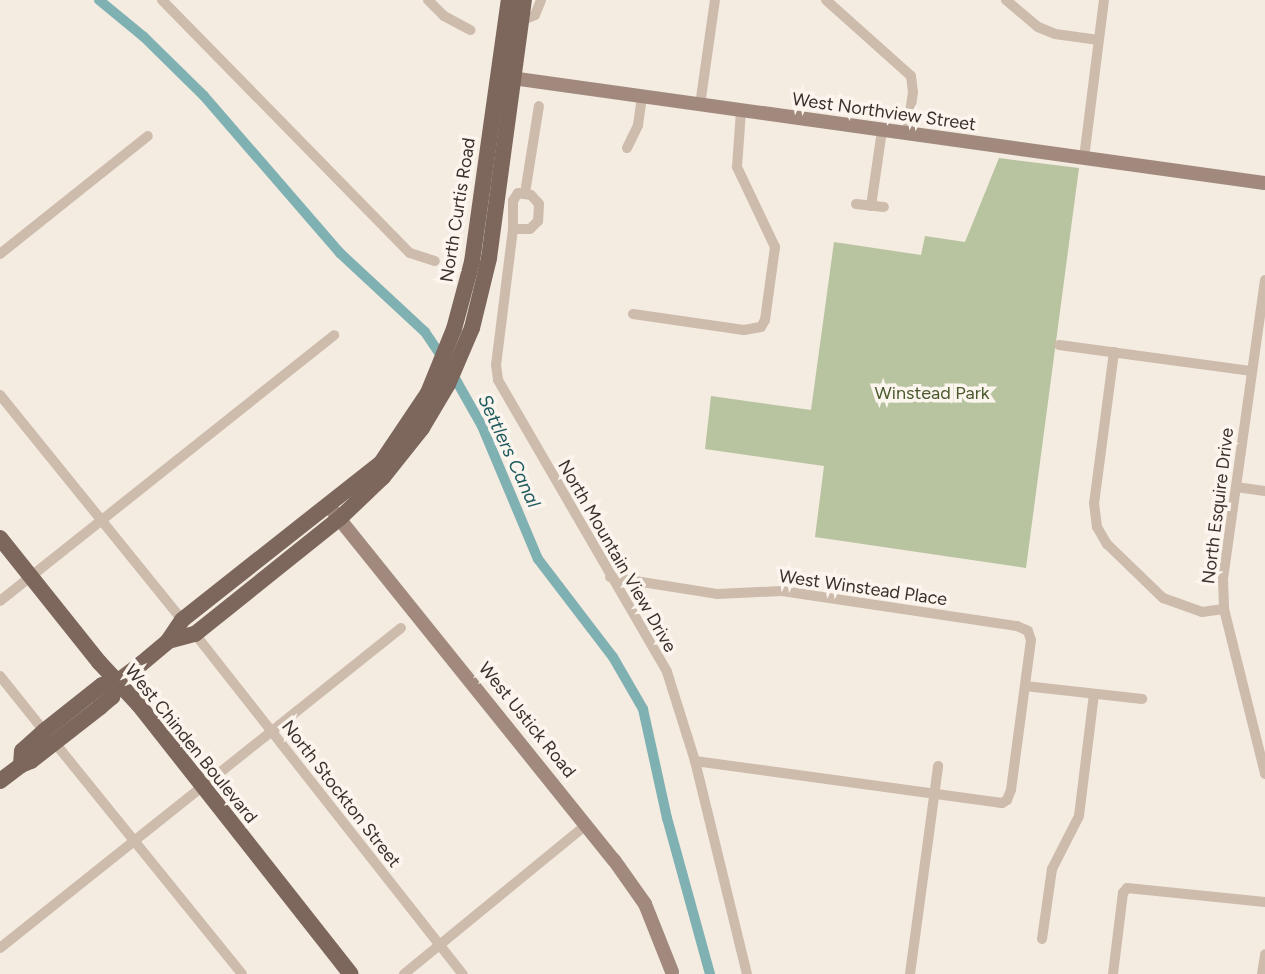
<!DOCTYPE html>
<style>
body{margin:0}
#map{position:relative;width:1265px;height:974px;overflow:hidden;background:#f4ebe1;font-family:Figtree,sans-serif}
div>[style]{position:absolute}
.green>*{inset:0;background:#b8c4a0}
.canal>*{height:10px;margin:-5px;padding:0 5px;transform-origin:5px;border-radius:5px;background:#7fb0b2}
.street>*{height:10px;margin:-5px;padding:0 5px;transform-origin:5px;border-radius:5px;background:#cdbbac}
.secondary>*{height:14px;margin:-7px;padding:0 7px;transform-origin:7px;border-radius:7px;background:#a18a7d}
.primary>*{height:16px;margin:-8px;padding:0 8px;transform-origin:8px;border-radius:8px;background:#7d675c}
span{translate:-50% -50%;white-space:nowrap;text-align:center;line-height:1.15;-webkit-text-stroke:7px #fbf5ee;paint-order:stroke}
.street-label{font-size:18px;color:#3b302b}
.park-label{font-size:18px;color:#4a5a2e}
.water-label{font-size:19px;color:#1f5a5e;font-style:italic}
</style>
<div id="map">
<div class="green">
<i style="clip-path:polygon(999px 158px,1079px 168px,1026px 568px,815px 537px,824px 466px,705px 449px,711px 396px,811px 410px,834px 242px,921px 255px,925px 236px,965px 242px)"></i>
</div>
<div class="canal">
<i style="left:99px;top:0;width:58px;rotate:39.4deg"></i>
<i style="left:144px;top:37px;width:84px;rotate:44.5deg"></i>
<i style="left:204px;top:96px;width:208px;rotate:49.1deg"></i>
<i style="left:340px;top:253px;width:116px;rotate:42.9deg"></i>
<i style="left:425px;top:332px;width:34px;rotate:56deg"></i>
<i style="left:452px;top:373px;width:61px;rotate:60.5deg"></i>
<i style="left:482px;top:426px;width:144px;rotate:67.2deg"></i>
<i style="left:538px;top:559px;width:123px;rotate:52.6deg"></i>
<i style="left:613px;top:657px;width:60px;rotate:60deg"></i>
<i style="left:643px;top:709px;width:112px;rotate:77.6deg"></i>
<i style="left:667px;top:818px;width:162px;rotate:74.6deg"></i>
</div>
<div class="street">
<i style="left:162px;top:0;width:354px;rotate:45.6deg"></i>
<i style="left:410px;top:253px;width:26px;rotate:18deg"></i>
<i style="left:428px;top:0;width:23px;rotate:45deg"></i>
<i style="left:444px;top:16px;width:30px;rotate:28deg"></i>
<i style="left:826px;top:0;width:114px;rotate:41.8deg"></i>
<i style="left:911px;top:76px;width:16px;rotate:83deg"></i>
<i style="left:913px;top:92px;width:42px;rotate:98.1deg"></i>
<i style="left:1006px;top:0;width:42px;rotate:40.2deg"></i>
<i style="left:1038px;top:27px;width:18px;rotate:22deg"></i>
<i style="left:1055px;top:34px;width:44px;rotate:7.8deg"></i>
<i style="left:521px;top:21px;width:15px;rotate:-23deg"></i>
<i style="left:535px;top:15px;width:16px;rotate:-68deg"></i>
<i style="left:700px;top:105px;width:106px;rotate:-81.9deg"></i>
<i style="left:627px;top:148px;width:25px;rotate:-64deg"></i>
<i style="left:638px;top:125px;width:29px;rotate:-82deg"></i>
<i style="left:1084px;top:158px;width:159px;rotate:-82.8deg"></i>
<i style="left:518px;top:193px;width:13px;rotate:9deg"></i>
<i style="left:531px;top:195px;width:12px;rotate:48deg"></i>
<i style="left:539px;top:204px;width:17px;rotate:93deg"></i>
<i style="left:538px;top:221px;width:11px;rotate:135deg"></i>
<i style="left:530px;top:229px;width:17px;rotate:180deg"></i>
<i style="left:513px;top:229px;width:28px;rotate:-90deg"></i>
<i style="left:513px;top:201px;width:9px;rotate:-58deg"></i>
<i style="left:525px;top:193px;width:88px;rotate:-80.9deg"></i>
<i style="left:856px;top:204px;width:28px;rotate:6deg"></i>
<i style="left:871px;top:206px;width:76px;rotate:-81.7deg"></i>
<i style="left:513px;top:229px;width:137px;rotate:97.1deg"></i>
<i style="left:496px;top:365px;width:15px;rotate:82deg"></i>
<i style="left:498px;top:380px;width:337px;rotate:59.9deg"></i>
<i style="left:667px;top:672px;width:93px;rotate:72.5deg"></i>
<i style="left:695px;top:761px;width:219px;rotate:76.3deg"></i>
<i style="left:0;top:254px;width:189px;rotate:-38.6deg"></i>
<i style="left:1265px;top:280px;width:301px;rotate:98deg"></i>
<i style="left:1223px;top:578px;width:31px;rotate:88deg"></i>
<i style="left:1224px;top:609px;width:170px;rotate:76deg"></i>
<i style="left:633px;top:314px;width:112px;rotate:8.2deg"></i>
<i style="left:744px;top:330px;width:17px;rotate:-10deg"></i>
<i style="left:761px;top:327px;width:8px;rotate:-60deg"></i>
<i style="left:765px;top:320px;width:74px;rotate:-82.2deg"></i>
<i style="left:775px;top:247px;width:89px;rotate:-115.4deg"></i>
<i style="left:737px;top:167px;width:56px;rotate:-85.9deg"></i>
<i style="left:1059px;top:345px;width:195px;rotate:7.7deg"></i>
<i style="left:1114px;top:352px;width:152px;rotate:97.5deg"></i>
<i style="left:1094px;top:503px;width:24px;rotate:83deg"></i>
<i style="left:1097px;top:527px;width:20px;rotate:60deg"></i>
<i style="left:1107px;top:544px;width:78px;rotate:44deg"></i>
<i style="left:1163px;top:598px;width:41px;rotate:19.7deg"></i>
<i style="left:1202px;top:612px;width:22px;rotate:-8deg"></i>
<i style="left:0;top:395px;width:289px;rotate:51deg"></i>
<i style="left:1236px;top:487px;width:29px;rotate:8deg"></i>
<i style="left:610px;top:577px;width:108px;rotate:9deg"></i>
<i style="left:717px;top:594px;width:65px;rotate:-2.6deg"></i>
<i style="left:782px;top:591px;width:238px;rotate:8.5deg"></i>
<i style="left:1017px;top:626px;width:12px;rotate:24deg"></i>
<i style="left:1028px;top:631px;width:9px;rotate:72deg"></i>
<i style="left:1031px;top:640px;width:151px;rotate:97.6deg"></i>
<i style="left:1011px;top:790px;width:11px;rotate:112deg"></i>
<i style="left:1007px;top:800px;width:6px;rotate:149deg"></i>
<i style="left:1002px;top:803px;width:310px;rotate:-172.2deg"></i>
<i style="left:0;top:601px;width:427px;rotate:-38.5deg"></i>
<i style="left:195px;top:634px;width:433px;rotate:51.8deg"></i>
<i style="left:0;top:676px;width:70px;rotate:51.3deg"></i>
<i style="left:1025px;top:686px;width:118px;rotate:6.3deg"></i>
<i style="left:55px;top:743px;width:297px;rotate:51deg"></i>
<i style="left:1042px;top:939px;width:71px;rotate:-81.9deg"></i>
<i style="left:1052px;top:869px;width:59px;rotate:-63deg"></i>
<i style="left:1079px;top:816px;width:123px;rotate:-83deg"></i>
<i style="left:0;top:948px;width:513px;rotate:-38.59deg"></i>
<i style="left:404px;top:974px;width:235px;rotate:-39.3deg"></i>
<i style="left:910px;top:974px;width:210px;rotate:-82.3deg"></i>
<i style="left:1113px;top:974px;width:82px;rotate:-83deg"></i>
<i style="left:1123px;top:893px;width:6px;rotate:-51deg"></i>
<i style="left:1127px;top:888px;width:139px;rotate:5.8deg"></i>
<i style="left:1262px;top:974px;width:20px;rotate:-81deg"></i>
</div>
<div class="secondary">
<i style="left:504px;top:77px;width:768px;rotate:7.93deg"></i>
<i style="left:329px;top:506px;width:454px;rotate:51.2deg"></i>
<i style="left:614px;top:860px;width:54px;rotate:54.8deg"></i>
<i style="left:645px;top:904px;width:73px;rotate:68.3deg"></i>
</div>
<div class="primary">
<i style="left:0;top:538px;width:159px;rotate:51.4deg"></i>
<i style="left:99px;top:662px;width:59px;rotate:47.1deg"></i>
<i style="left:139px;top:705px;width:342px;rotate:51.8deg"></i>
<i style="left:168px;top:641px;width:28px;rotate:-15deg"></i>
<i style="left:195px;top:634px;width:186px;rotate:-38.7deg"></i>
<i style="left:340px;top:518px;width:59px;rotate:-43.6deg"></i>
<i style="left:383px;top:477px;width:63px;rotate:-51.5deg"></i>
<i style="left:422px;top:428px;width:51px;rotate:-59.4deg"></i>
<i style="left:448px;top:384px;width:61px;rotate:-66.8deg"></i>
<i style="left:472px;top:328px;width:72px;rotate:-76.3deg"></i>
<i style="left:489px;top:258px;width:260px;rotate:-82.3deg"></i>
<i style="left:21px;top:765px;width:14px;rotate:-86deg"></i>
<i style="left:22px;top:751px;width:30px;rotate:-42deg"></i>
<i style="left:44px;top:731px;width:74px;rotate:-38.4deg"></i>
<i style="left:102px;top:685px;width:15px;rotate:-11deg"></i>
<i style="left:117px;top:682px;width:30px;rotate:-37deg"></i>
<i style="left:141px;top:664px;width:35px;rotate:-40deg"></i>
<i style="left:168px;top:641px;width:25px;rotate:-56deg"></i>
<i style="left:182px;top:620px;width:253px;rotate:-38.3deg"></i>
<i style="left:381px;top:463px;width:84px;rotate:-56.1deg"></i>
<i style="left:428px;top:393px;width:69px;rotate:-67.9deg"></i>
<i style="left:454px;top:329px;width:69px;rotate:-75deg"></i>
<i style="left:472px;top:262px;width:265px;rotate:-82deg"></i>
<i style="left:0;top:781px;width:26px;rotate:-37deg"></i>
<i style="left:21px;top:765px;width:11px;rotate:-22deg"></i>
<i style="left:31px;top:761px;width:88px;rotate:-38deg"></i>
<i style="left:100px;top:707px;width:16px;rotate:-40deg"></i>
<i style="left:112px;top:697px;width:16px;rotate:-72deg"></i>
</div>
<div class="street-label">
<span style="left:884px;top:112px;rotate:8deg">West Northview Street</span>
<span style="left:458px;top:210px;rotate:-81deg">North Curtis Road</span>
<span style="left:1218px;top:506px;rotate:-83deg">North Esquire Drive</span>
<span style="left:617px;top:556px;rotate:60deg">North Mountain View Drive</span>
<span style="left:863px;top:588px;rotate:8deg">West Winstead Place</span>
<span style="left:527px;top:720px;rotate:51deg">West Ustick Road</span>
<span style="left:191px;top:744px;rotate:51deg">West Chinden Boulevard</span>
<span style="left:341px;top:794px;rotate:52deg">North Stockton Street</span>
</div>
<div class="park-label">
<span style="left:932px;top:393px">Winstead Park</span>
</div>
<div class="water-label">
<span style="left:509px;top:451px;rotate:65deg">Settlers Canal</span>
</div>
</div>
